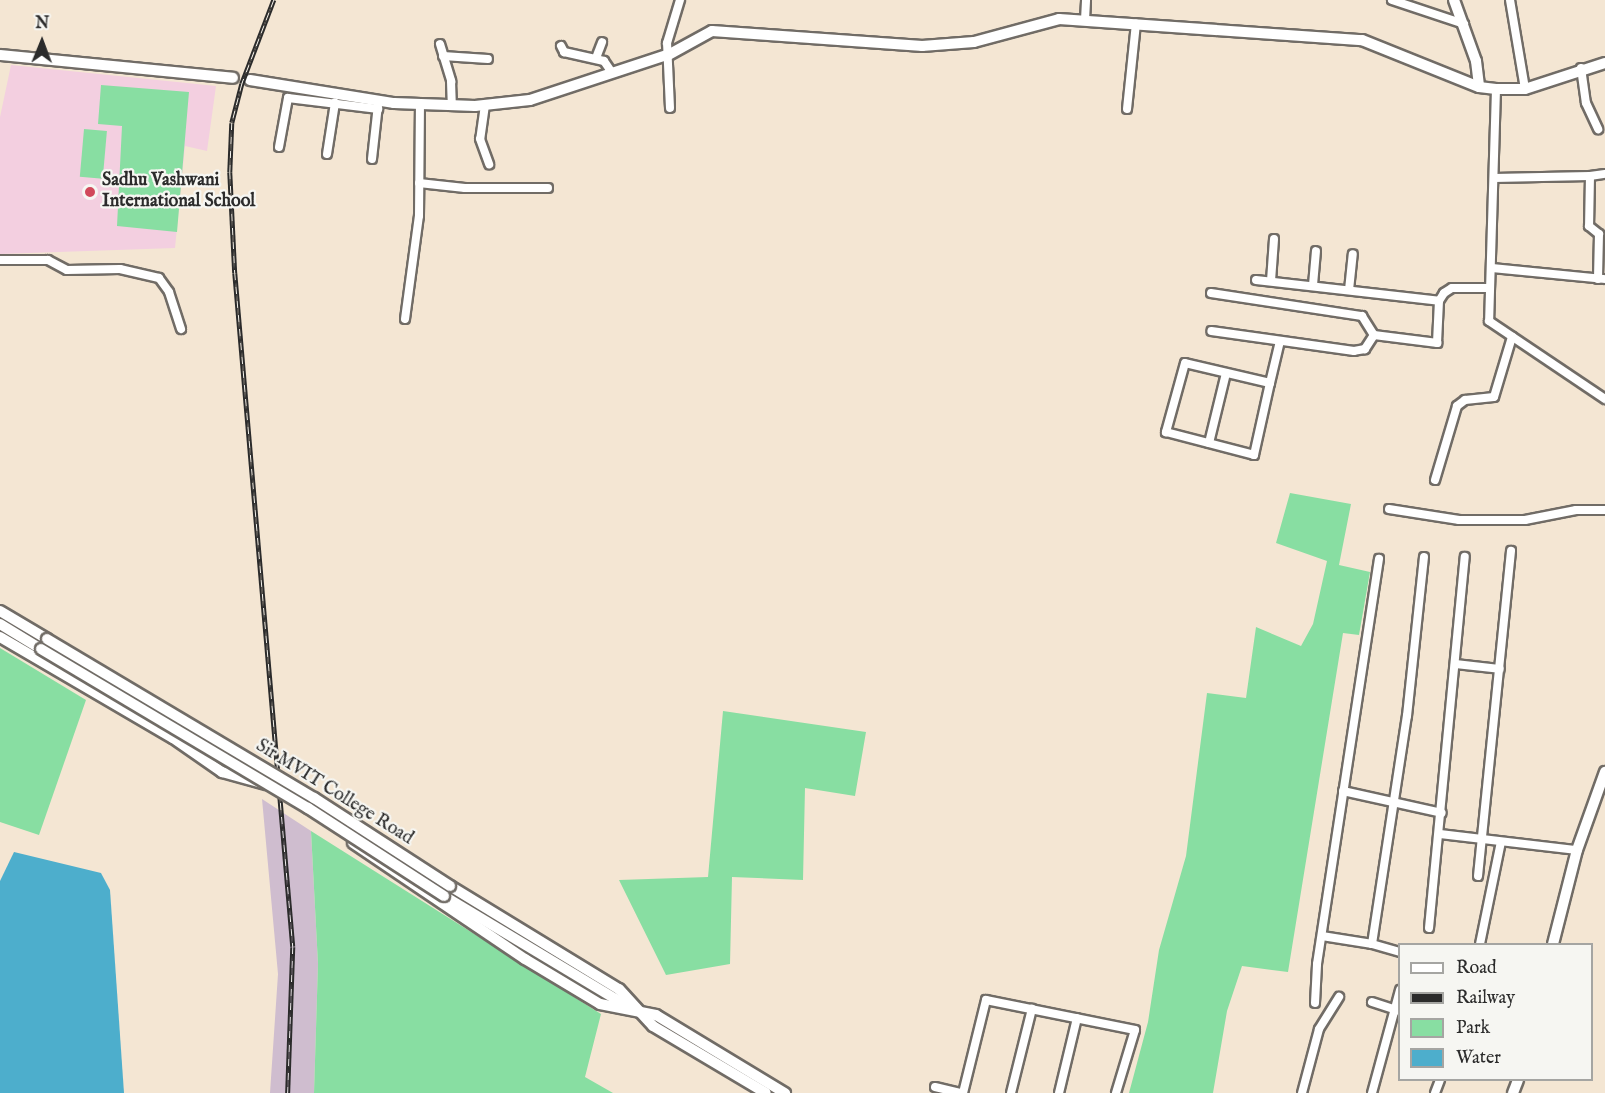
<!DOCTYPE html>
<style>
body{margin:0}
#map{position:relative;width:1605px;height:1093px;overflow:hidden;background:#f4e6d3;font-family:"IM FELL English",serif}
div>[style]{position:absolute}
.built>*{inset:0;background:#f3cfe0}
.industrial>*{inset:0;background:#cfbdcf}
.green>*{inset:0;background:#88dea2;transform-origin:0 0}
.water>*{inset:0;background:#4daecc}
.roads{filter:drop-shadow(2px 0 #716c66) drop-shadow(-2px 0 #716c66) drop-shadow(0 2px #716c66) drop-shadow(0 -2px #716c66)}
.minor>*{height:8px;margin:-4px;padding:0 4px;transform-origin:4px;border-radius:4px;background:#fff}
.tertiary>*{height:10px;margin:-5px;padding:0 5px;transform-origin:5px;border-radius:5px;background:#fff}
.secondary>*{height:10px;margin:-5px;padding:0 5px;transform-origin:5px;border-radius:5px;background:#fff}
.rail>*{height:4.5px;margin-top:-2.25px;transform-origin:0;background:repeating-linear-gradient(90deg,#f6f6f2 0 7px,#2b2b2b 0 14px);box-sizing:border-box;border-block:2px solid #2b2b2b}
.bridges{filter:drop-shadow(2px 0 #716c66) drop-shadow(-2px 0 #716c66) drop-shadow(0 2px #716c66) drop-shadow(0 -2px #716c66)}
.secondary-bridge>*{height:10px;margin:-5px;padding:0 5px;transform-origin:5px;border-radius:5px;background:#fff}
.dots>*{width:16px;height:16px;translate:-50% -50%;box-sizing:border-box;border:3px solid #f6f6f2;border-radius:50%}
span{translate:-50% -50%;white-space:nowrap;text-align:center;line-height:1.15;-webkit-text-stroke:4.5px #f6f6f2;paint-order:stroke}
.poi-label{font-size:18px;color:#2b2b2b;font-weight:700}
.left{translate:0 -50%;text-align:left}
.street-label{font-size:18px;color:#2b2b2b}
.legend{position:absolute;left:1398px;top:943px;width:195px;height:138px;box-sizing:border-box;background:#f6f6f2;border:2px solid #a5a5a2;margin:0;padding:8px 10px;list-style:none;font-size:18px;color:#2b2b2b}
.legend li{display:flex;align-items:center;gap:12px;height:30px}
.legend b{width:30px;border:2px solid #a5a5a2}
.north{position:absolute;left:12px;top:12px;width:60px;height:60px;-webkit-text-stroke:4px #f6f6f2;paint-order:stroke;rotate:1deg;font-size:16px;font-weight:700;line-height:24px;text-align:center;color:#2b2b2b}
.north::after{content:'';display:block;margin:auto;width:21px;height:27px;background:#2b2b2b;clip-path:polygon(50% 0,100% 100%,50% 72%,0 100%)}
</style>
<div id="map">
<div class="built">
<i style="clip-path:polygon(11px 65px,216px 86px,207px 151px,185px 146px,175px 248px,0 254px,0 117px)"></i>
</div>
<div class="industrial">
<i style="clip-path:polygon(262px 799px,311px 831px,318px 964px,314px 1093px,270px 1093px,278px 974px)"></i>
</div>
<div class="green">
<i style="clip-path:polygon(101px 85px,189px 92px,177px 232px,117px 226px,122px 126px,98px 124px)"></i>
<i style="left:84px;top:129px;width:23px;height:48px;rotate:5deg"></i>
<i style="clip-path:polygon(1290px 493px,1351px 504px,1339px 565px,1370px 572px,1359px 635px,1343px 633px,1288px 972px,1242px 966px,1227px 1011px,1213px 1093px,1129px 1093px,1148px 1022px,1159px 950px,1186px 856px,1207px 693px,1246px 698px,1256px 627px,1301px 646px,1313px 624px,1327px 561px,1276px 543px)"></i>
<i style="clip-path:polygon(0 648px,86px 700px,39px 835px,0 822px)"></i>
<i style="clip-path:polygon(723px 711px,866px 732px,855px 796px,805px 788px,803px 880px,732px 877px,730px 964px,666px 975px,619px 880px,708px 877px)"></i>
<i style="clip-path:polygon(311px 831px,601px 1014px,585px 1077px,613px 1093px,314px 1093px,318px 964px)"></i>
</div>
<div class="water">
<i style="clip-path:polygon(14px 852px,101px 873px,110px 890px,124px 1093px,0 1093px,0 881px)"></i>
</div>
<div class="roads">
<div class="minor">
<i style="left:1392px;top:0;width:76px;rotate:18.4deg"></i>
<i style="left:1510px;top:0;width:90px;rotate:80.4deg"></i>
<i style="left:1085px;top:20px;width:20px;rotate:-87deg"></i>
<i style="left:440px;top:44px;width:39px;rotate:73deg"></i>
<i style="left:451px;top:81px;width:24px;rotate:88deg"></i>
<i style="left:561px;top:46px;width:7px;rotate:63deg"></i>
<i style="left:564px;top:52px;width:41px;rotate:12.7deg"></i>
<i style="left:604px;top:61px;width:14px;rotate:56deg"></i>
<i style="left:443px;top:56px;width:45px;rotate:3.8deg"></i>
<i style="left:596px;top:58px;width:17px;rotate:-69deg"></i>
<i style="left:1581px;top:68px;width:35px;rotate:82deg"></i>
<i style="left:1586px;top:103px;width:29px;rotate:65deg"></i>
<i style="left:1496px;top:89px;width:232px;rotate:91.7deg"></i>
<i style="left:1489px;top:321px;width:140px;rotate:33.9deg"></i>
<i style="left:485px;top:105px;width:34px;rotate:98deg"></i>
<i style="left:480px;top:139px;width:27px;rotate:70deg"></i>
<i style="left:670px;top:108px;width:65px;rotate:-92.6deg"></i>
<i style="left:667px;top:43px;width:45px;rotate:-73.2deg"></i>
<i style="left:1127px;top:109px;width:86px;rotate:-84deg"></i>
<i style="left:279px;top:147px;width:50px;rotate:-79.6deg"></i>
<i style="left:288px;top:98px;width:91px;rotate:7deg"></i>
<i style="left:327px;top:154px;width:52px;rotate:-81.1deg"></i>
<i style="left:372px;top:159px;width:54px;rotate:-83.7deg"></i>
<i style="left:1590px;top:176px;width:15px;rotate:-8deg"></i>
<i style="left:1494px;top:178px;width:96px;rotate:-1.2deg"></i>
<i style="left:1590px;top:176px;width:50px;rotate:91.1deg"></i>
<i style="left:1589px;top:226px;width:13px;rotate:39deg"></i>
<i style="left:1599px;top:234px;width:45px;rotate:91.3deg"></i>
<i style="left:419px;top:183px;width:46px;rotate:6.2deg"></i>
<i style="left:465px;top:188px;width:83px"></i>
<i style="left:0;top:260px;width:48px"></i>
<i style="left:48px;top:260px;width:21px;rotate:28deg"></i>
<i style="left:67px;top:270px;width:53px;rotate:-1.1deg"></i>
<i style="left:120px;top:269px;width:40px;rotate:13deg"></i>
<i style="left:159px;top:278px;width:17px;rotate:54deg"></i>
<i style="left:169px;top:292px;width:39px;rotate:72deg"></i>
<i style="left:1492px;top:268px;width:114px;rotate:5.6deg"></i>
<i style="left:1256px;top:280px;width:184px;rotate:6.5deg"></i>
<i style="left:1271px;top:281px;width:42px;rotate:-85.9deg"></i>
<i style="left:1313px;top:285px;width:34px;rotate:-85deg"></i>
<i style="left:1349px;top:290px;width:36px;rotate:-84deg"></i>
<i style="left:1211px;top:293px;width:153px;rotate:8.7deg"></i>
<i style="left:1362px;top:316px;width:22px;rotate:58deg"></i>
<i style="left:1374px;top:335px;width:17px;rotate:123deg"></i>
<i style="left:1365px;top:349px;width:11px;rotate:170deg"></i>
<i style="left:1354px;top:351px;width:144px;rotate:-172deg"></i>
<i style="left:405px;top:319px;width:104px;rotate:-82.3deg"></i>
<i style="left:419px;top:216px;width:112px;rotate:-89.5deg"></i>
<i style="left:1374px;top:335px;width:64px;rotate:7.2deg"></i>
<i style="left:1437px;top:343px;width:42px;rotate:-87.3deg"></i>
<i style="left:1439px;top:301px;width:9px;rotate:-58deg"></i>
<i style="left:1444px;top:293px;width:9px;rotate:-32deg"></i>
<i style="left:1452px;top:288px;width:38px"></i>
<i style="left:1270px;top:383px;width:87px;rotate:-166.8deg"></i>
<i style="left:1185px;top:363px;width:72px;rotate:105.4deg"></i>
<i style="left:1166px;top:432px;width:91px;rotate:14.6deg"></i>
<i style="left:1254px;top:455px;width:74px;rotate:-77.5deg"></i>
<i style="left:1270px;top:383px;width:43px;rotate:-76.6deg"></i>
<i style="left:1209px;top:443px;width:72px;rotate:-76.3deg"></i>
<i style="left:1435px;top:480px;width:77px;rotate:-73.4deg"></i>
<i style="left:1457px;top:406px;width:10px;rotate:-37deg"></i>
<i style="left:1465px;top:400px;width:29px;rotate:-6deg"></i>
<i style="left:1494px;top:397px;width:63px;rotate:-73.3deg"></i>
<i style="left:1389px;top:509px;width:71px;rotate:8.9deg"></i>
<i style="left:1459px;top:520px;width:66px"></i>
<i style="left:1525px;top:520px;width:52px;rotate:-11.1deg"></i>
<i style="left:1576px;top:510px;width:29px"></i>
<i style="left:1455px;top:664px;width:45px;rotate:6.3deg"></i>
<i style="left:1343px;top:791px;width:101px;rotate:12.5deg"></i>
<i style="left:1440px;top:834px;width:138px;rotate:6.7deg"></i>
<i style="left:1478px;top:876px;width:327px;rotate:-84.2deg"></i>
<i style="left:1429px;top:928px;width:373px;rotate:-84.5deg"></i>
<i style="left:1322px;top:936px;width:51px;rotate:9.1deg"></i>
<i style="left:1372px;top:944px;width:231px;rotate:-81.3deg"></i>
<i style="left:1407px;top:716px;width:160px;rotate:-83.9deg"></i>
<i style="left:1372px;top:944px;width:29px;rotate:16deg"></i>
<i style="left:1480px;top:944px;width:104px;rotate:-78.4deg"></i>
<i style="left:1372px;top:1002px;width:29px;rotate:18deg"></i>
<i style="left:1315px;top:1003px;width:39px;rotate:-87deg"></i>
<i style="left:1317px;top:964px;width:410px;rotate:-81.3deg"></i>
<i style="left:935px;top:1087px;width:28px;rotate:13deg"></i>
<i style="left:963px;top:1093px;width:96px;rotate:-76.1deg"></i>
<i style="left:986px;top:1000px;width:152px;rotate:11.4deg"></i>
<i style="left:1135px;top:1030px;width:66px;rotate:106.8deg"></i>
<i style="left:1011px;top:1093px;width:87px;rotate:-76deg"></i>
<i style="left:1059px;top:1093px;width:77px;rotate:-76.5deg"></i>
<i style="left:1302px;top:1093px;width:66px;rotate:-75.1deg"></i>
<i style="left:1319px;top:1029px;width:38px;rotate:-58deg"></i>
<i style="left:1372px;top:1093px;width:107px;rotate:-74.8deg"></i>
<i style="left:1435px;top:1093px;width:14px;rotate:-69deg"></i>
</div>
<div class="tertiary">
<i style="left:1454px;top:0;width:65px;rotate:70.2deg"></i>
<i style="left:1476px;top:61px;width:26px;rotate:83deg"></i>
<i style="left:0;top:55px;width:234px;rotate:5.6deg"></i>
<i style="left:250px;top:80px;width:146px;rotate:9.1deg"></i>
<i style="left:394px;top:103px;width:81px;rotate:2.1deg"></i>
<i style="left:475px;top:106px;width:55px;rotate:-6.2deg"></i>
<i style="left:530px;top:100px;width:147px;rotate:-18.2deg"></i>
<i style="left:670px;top:54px;width:48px;rotate:-28.7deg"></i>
<i style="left:712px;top:31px;width:211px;rotate:4.1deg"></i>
<i style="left:922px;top:46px;width:52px;rotate:-4.4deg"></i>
<i style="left:974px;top:42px;width:88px;rotate:-15.1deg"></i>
<i style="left:1059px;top:19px;width:304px;rotate:4deg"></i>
<i style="left:1362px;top:40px;width:126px;rotate:21.9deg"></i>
<i style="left:1479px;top:87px;width:17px;rotate:7deg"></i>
<i style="left:1496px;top:89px;width:29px"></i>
<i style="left:1525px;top:89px;width:84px;rotate:-18deg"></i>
<i style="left:1553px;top:944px;width:97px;rotate:-75.7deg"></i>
<i style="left:1577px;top:850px;width:83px;rotate:-70.3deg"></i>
<i style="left:1513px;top:1093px;width:14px;rotate:-69deg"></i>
</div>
<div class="secondary">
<i style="left:0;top:611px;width:55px;rotate:30.8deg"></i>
<i style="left:0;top:624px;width:48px;rotate:31.4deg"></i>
<i style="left:0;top:637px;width:200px;rotate:30.3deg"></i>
<i style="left:173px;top:738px;width:60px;rotate:34.8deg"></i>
<i style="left:222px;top:772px;width:46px;rotate:15.3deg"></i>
<i style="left:353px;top:843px;width:207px;rotate:34deg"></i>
<i style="left:525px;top:959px;width:87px;rotate:31deg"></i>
<i style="left:600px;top:1004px;width:57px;rotate:11.1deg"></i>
<i style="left:656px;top:1015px;width:151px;rotate:31.2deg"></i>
<i style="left:450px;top:886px;width:198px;rotate:31.4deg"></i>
<i style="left:619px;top:989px;width:50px;rotate:47.4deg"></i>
<i style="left:653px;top:1026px;width:131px;rotate:30.7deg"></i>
<i style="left:444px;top:896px;width:216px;rotate:31deg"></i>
</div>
</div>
<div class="rail">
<i style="left:274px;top:0;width:90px;rotate:110.9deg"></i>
<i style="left:242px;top:84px;width:40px;rotate:104.4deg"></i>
<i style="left:232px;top:123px;width:49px;rotate:92.3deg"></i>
<i style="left:230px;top:172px;width:101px;rotate:87.2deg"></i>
<i style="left:235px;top:273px;width:676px;rotate:85.08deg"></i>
<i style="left:293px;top:947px;width:146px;rotate:92deg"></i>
</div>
<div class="bridges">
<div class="secondary-bridge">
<i style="left:47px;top:639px;width:311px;rotate:30.8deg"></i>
<i style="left:314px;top:798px;width:162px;rotate:32.9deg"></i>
<i style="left:41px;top:649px;width:311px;rotate:30.8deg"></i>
<i style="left:308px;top:808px;width:162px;rotate:32.9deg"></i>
</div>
</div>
<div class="dots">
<i style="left:90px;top:192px;background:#d1495b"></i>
</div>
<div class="poi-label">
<span class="left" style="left:102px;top:192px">Sadhu Vashwani<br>International School</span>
</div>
<div class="street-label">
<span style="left:334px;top:793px;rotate:32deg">Sir MVIT College Road</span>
</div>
<ul class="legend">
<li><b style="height:8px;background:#fff"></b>Road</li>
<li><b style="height:8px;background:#2b2b2b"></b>Railway</li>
<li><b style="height:16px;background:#88dea2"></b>Park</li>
<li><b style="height:16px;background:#4daecc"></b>Water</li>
</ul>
<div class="north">N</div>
</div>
